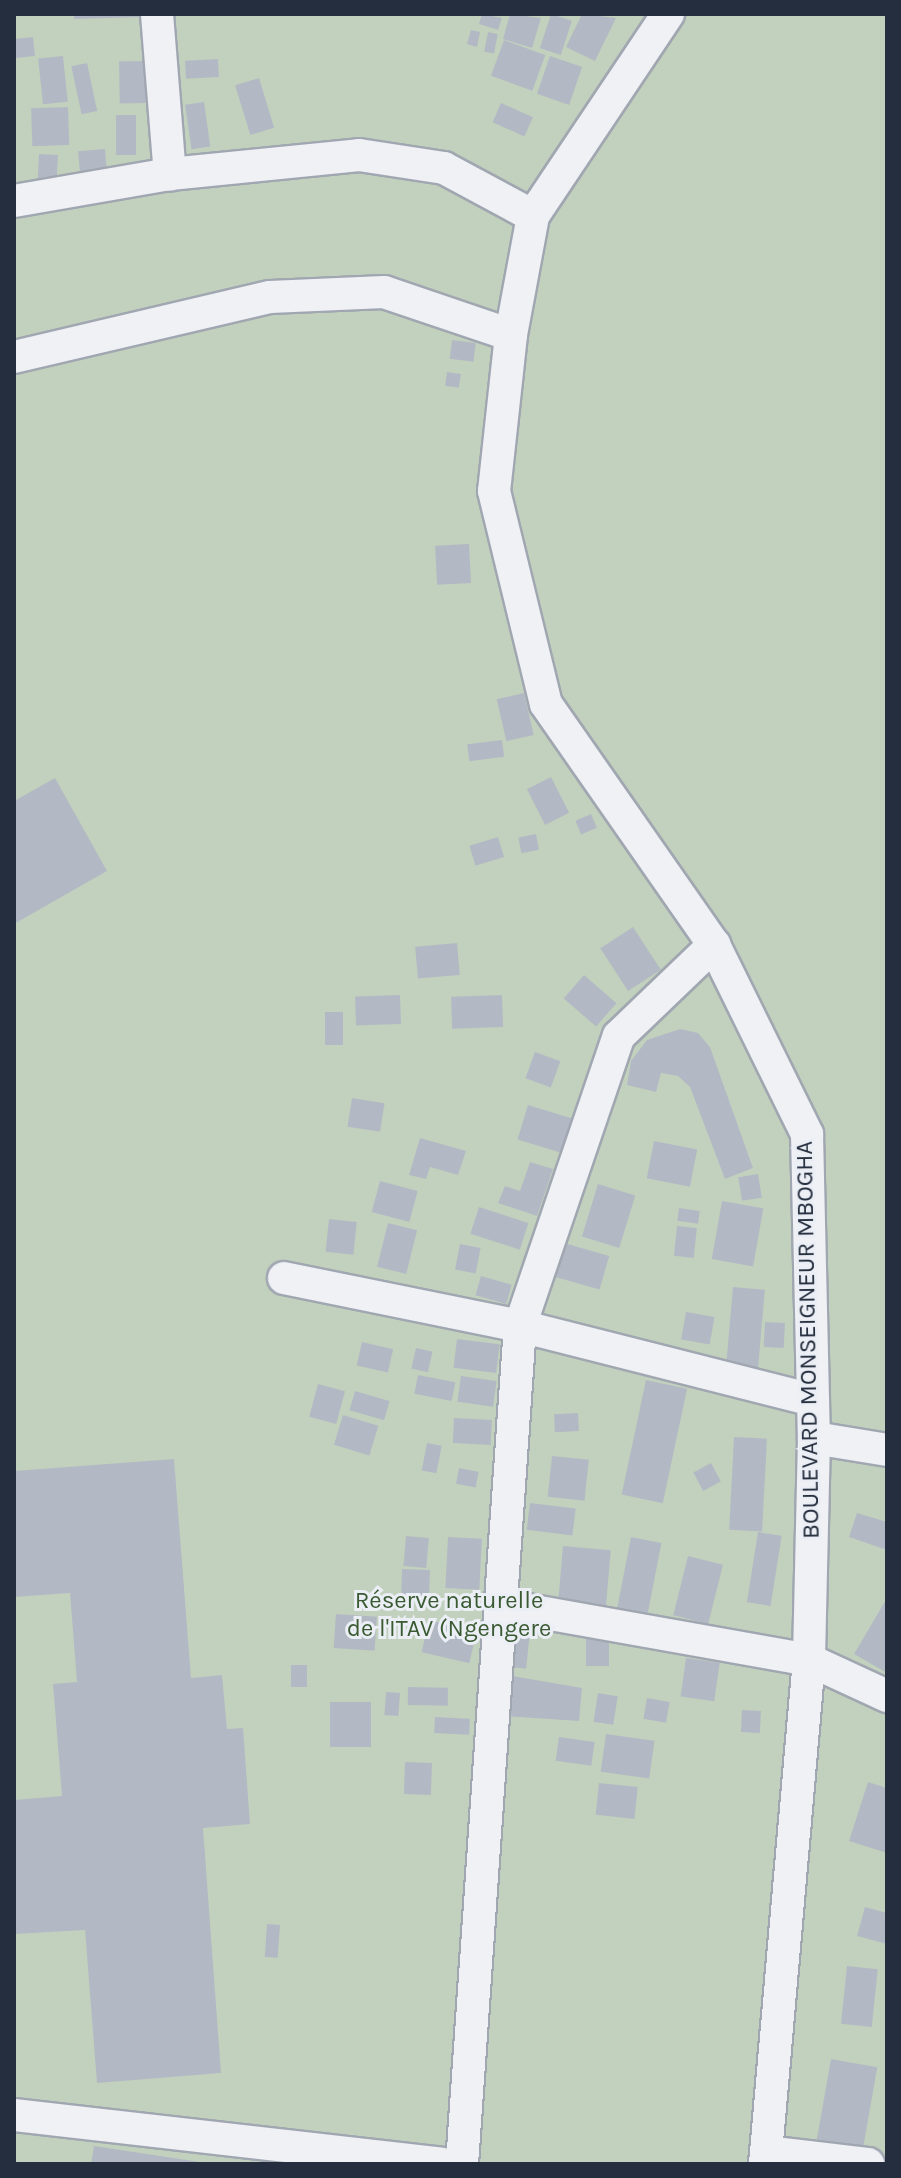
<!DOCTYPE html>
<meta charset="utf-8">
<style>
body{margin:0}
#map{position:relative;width:901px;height:2178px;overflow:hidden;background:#dce0e7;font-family:Karla,sans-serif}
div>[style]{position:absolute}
.green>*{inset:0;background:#c2d1bd;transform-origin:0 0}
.building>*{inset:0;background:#b3b9c4;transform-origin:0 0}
.roads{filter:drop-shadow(2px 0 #a1a7b1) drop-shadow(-2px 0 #a1a7b1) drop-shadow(0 2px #a1a7b1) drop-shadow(0 -2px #a1a7b1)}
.minor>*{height:32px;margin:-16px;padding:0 16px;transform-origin:16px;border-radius:16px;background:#eff1f5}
span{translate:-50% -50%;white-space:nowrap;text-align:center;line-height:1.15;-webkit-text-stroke:6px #ebeff5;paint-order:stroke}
.street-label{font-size:24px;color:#252e3e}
.park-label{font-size:24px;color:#3a5a32}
.frame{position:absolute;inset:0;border:16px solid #252e3e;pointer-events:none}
</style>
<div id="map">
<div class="green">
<i style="left:14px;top:14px;width:873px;height:2150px"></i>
</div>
<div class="building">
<i style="clip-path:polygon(74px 14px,144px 14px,144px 17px,74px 19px)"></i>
<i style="clip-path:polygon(482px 14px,502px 18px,498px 30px,479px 24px)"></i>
<i style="clip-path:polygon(510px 14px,541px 18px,532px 48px,503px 39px)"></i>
<i style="left:551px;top:14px;width:22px;height:36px;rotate:18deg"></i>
<i style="clip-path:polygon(582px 14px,616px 18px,595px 61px,566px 47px)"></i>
<i style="clip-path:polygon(471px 30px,480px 32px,477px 47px,467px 44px)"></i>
<i style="left:488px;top:32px;width:10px;height:20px;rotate:11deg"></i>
<i style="left:33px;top:37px;width:19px;height:19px;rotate:84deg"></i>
<i style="left:504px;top:40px;width:44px;height:38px;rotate:20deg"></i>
<i style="left:63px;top:56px;width:46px;height:25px;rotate:84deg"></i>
<i style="left:550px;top:56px;width:34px;height:40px;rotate:19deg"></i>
<i style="left:218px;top:59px;width:18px;height:33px;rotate:87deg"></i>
<i style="left:145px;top:61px;width:42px;height:26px;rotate:89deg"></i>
<i style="left:87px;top:63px;width:49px;height:16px;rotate:78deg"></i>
<i style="left:259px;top:78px;width:52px;height:25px;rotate:73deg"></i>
<i style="left:204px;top:102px;width:45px;height:19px;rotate:82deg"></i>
<i style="left:501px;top:103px;width:35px;height:21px;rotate:24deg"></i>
<i style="left:68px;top:107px;width:38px;height:37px;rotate:88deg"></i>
<i style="left:116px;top:115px;width:20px;height:40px"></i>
<i style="left:105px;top:149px;width:32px;height:27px;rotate:85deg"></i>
<i style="left:39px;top:154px;width:19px;height:31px;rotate:3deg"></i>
<i style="left:452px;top:340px;width:24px;height:19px;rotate:7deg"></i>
<i style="left:447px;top:372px;width:14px;height:14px;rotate:8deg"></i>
<i style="left:469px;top:544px;width:39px;height:34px;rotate:87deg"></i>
<i style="left:524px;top:693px;width:43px;height:28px;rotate:77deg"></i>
<i style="left:502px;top:740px;width:17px;height:35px;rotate:83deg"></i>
<i style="left:551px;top:777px;width:40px;height:27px;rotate:63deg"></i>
<i style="clip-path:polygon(55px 778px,107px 871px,14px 924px,14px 801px)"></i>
<i style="left:591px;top:814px;width:15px;height:17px;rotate:67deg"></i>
<i style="left:536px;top:834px;width:16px;height:18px;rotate:79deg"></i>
<i style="left:498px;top:837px;width:21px;height:30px;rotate:73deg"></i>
<i style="left:633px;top:927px;width:51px;height:39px;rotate:57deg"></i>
<i style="left:457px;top:943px;width:32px;height:42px;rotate:85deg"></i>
<i style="left:584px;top:975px;width:43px;height:31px;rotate:41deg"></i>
<i style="left:400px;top:995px;width:29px;height:45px;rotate:88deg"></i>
<i style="left:502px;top:995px;width:32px;height:51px;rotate:88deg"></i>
<i style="left:325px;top:1012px;width:18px;height:33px"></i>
<i style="clip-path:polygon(680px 1029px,698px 1033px,710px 1047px,753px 1168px,725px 1179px,690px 1087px,678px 1076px,661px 1073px,656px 1092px,627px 1085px,631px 1061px,647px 1040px)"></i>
<i style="left:535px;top:1052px;width:27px;height:28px;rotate:20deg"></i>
<i style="left:352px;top:1098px;width:33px;height:29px;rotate:9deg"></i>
<i style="left:528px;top:1105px;width:49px;height:36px;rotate:17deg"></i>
<i style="clip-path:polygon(420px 1138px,466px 1151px,458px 1175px,430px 1167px,426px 1179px,409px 1175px)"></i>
<i style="left:654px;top:1141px;width:44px;height:38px;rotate:11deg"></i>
<i style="clip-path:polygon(530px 1162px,553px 1169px,537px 1216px,498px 1203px,505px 1186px,520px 1191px)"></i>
<i style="left:758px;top:1174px;width:24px;height:20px;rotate:81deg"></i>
<i style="left:380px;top:1181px;width:39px;height:32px;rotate:15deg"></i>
<i style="left:598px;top:1184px;width:39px;height:55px;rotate:17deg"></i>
<i style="left:722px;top:1201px;width:42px;height:59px;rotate:10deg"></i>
<i style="left:479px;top:1207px;width:52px;height:28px;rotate:18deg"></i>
<i style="left:679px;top:1208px;width:21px;height:13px;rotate:8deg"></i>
<i style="left:329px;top:1219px;width:28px;height:33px;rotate:6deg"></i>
<i style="left:388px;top:1223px;width:30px;height:45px;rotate:14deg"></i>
<i style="left:677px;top:1226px;width:20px;height:30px;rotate:6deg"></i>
<i style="left:564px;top:1243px;width:47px;height:35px;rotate:16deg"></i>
<i style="left:460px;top:1244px;width:21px;height:26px;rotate:11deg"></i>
<i style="left:481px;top:1276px;width:32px;height:20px;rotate:16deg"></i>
<i style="left:733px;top:1287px;width:32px;height:84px;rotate:5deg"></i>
<i style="left:686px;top:1312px;width:29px;height:28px;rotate:10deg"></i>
<i style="left:765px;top:1322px;width:20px;height:25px;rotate:3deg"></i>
<i style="left:457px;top:1339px;width:43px;height:29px;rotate:7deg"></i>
<i style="left:362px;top:1342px;width:32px;height:24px;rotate:13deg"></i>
<i style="left:416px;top:1348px;width:17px;height:21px;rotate:13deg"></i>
<i style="left:418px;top:1375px;width:38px;height:19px;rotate:11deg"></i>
<i style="left:461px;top:1376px;width:36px;height:26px;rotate:8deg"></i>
<i style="left:646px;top:1380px;width:42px;height:117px;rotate:12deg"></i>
<i style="left:318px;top:1384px;width:28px;height:34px;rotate:15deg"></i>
<i style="left:355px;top:1391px;width:36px;height:20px;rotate:16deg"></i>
<i style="left:578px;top:1413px;width:18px;height:24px;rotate:87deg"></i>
<i style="left:343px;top:1415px;width:37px;height:31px;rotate:17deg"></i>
<i style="left:454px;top:1418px;width:38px;height:25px;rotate:3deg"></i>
<i style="left:734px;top:1437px;width:33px;height:93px;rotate:3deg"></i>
<i style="left:427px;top:1443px;width:15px;height:28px;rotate:11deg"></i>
<i style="left:552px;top:1456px;width:37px;height:41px;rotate:6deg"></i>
<i style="clip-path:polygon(174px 1459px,191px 1678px,222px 1675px,227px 1729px,243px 1728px,250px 1824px,203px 1828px,221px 2073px,97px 2083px,85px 1930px,14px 1934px,14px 1800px,62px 1796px,53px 1684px,77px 1682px,70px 1593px,14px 1597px,14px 1471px)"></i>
<i style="left:711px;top:1463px;width:21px;height:20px;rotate:62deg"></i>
<i style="left:459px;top:1468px;width:20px;height:16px;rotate:11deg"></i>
<i style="left:530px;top:1503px;width:46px;height:27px;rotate:7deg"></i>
<i style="clip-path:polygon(857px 1513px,887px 1522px,887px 1550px,849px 1537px)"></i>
<i style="left:758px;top:1532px;width:24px;height:71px;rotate:9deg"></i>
<i style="left:406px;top:1536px;width:23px;height:30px;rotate:5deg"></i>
<i style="left:448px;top:1537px;width:34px;height:51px;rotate:3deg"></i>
<i style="left:631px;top:1537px;width:31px;height:83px;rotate:11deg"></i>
<i style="left:563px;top:1546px;width:48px;height:69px;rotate:5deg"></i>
<i style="left:688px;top:1556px;width:36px;height:61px;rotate:14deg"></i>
<i style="left:402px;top:1569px;width:28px;height:28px;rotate:2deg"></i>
<i style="clip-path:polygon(887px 1598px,887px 1673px,854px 1654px)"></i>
<i style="left:336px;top:1614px;width:41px;height:34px;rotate:4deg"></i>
<i style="left:429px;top:1620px;width:49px;height:33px;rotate:13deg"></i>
<i style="left:512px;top:1631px;width:18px;height:36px;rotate:6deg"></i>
<i style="left:586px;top:1638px;width:23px;height:28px"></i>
<i style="left:686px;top:1658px;width:34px;height:39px;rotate:8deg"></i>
<i style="left:291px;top:1665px;width:16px;height:22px"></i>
<i style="clip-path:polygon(507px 1675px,582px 1688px,579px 1721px,504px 1716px)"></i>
<i style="left:408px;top:1687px;width:40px;height:18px;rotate:1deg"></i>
<i style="left:386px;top:1692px;width:14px;height:23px;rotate:4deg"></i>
<i style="left:598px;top:1693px;width:20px;height:29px;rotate:9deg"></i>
<i style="left:647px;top:1698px;width:23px;height:21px;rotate:10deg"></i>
<i style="left:330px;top:1702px;width:41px;height:45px"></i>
<i style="left:742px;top:1710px;width:19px;height:22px;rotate:3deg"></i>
<i style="left:435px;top:1717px;width:35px;height:16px;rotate:3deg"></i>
<i style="left:606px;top:1734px;width:49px;height:38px;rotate:8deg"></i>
<i style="left:559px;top:1737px;width:36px;height:24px;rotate:8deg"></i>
<i style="left:405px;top:1762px;width:27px;height:32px;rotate:2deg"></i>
<i style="clip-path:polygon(868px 1782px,887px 1788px,887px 1853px,849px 1841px)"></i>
<i style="left:599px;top:1783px;width:39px;height:32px;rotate:6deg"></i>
<i style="clip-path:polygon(865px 1907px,887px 1913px,887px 1944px,857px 1936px)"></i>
<i style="left:267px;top:1924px;width:13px;height:33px;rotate:4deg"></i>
<i style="left:847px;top:1966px;width:31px;height:58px;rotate:6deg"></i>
<i style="left:831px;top:2059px;width:47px;height:82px;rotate:10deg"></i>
<i style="clip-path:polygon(94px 2146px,200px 2162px,199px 2164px,91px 2164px)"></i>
</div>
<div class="roads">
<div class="minor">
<i style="left:157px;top:14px;width:161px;rotate:85.4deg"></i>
<i style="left:668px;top:14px;width:243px;rotate:123.8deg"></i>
<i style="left:533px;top:216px;width:121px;rotate:100.5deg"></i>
<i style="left:511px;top:335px;width:157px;rotate:96.2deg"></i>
<i style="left:494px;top:491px;width:219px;rotate:76.3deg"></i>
<i style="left:546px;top:704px;width:294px;rotate:55.1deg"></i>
<i style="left:714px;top:945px;width:211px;rotate:63.8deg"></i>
<i style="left:807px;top:1134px;width:304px;rotate:88.7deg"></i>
<i style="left:814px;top:1438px;width:222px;rotate:91.3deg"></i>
<i style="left:809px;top:1660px;width:506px;rotate:94.99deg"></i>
<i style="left:14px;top:201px;width:158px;rotate:-9.8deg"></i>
<i style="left:170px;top:174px;width:190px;rotate:-5.7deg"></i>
<i style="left:359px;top:155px;width:86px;rotate:8.7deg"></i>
<i style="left:444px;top:168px;width:101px;rotate:28.3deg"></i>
<i style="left:14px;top:357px;width:263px;rotate:-13.2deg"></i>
<i style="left:270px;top:297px;width:114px;rotate:-2.5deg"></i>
<i style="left:384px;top:292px;width:134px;rotate:18.7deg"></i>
<i style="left:284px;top:1278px;width:241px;rotate:11.5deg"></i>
<i style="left:520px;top:1326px;width:302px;rotate:14.2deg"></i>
<i style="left:814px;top:1438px;width:74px;rotate:9.3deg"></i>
<i style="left:500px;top:1605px;width:314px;rotate:10.1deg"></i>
<i style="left:809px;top:1660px;width:86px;rotate:24.8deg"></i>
<i style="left:14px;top:2115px;width:430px;rotate:6.5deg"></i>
<i style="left:767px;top:2152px;width:102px;rotate:6.8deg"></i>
<i style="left:462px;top:2164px;width:840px;rotate:-86.04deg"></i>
<i style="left:520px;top:1326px;width:306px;rotate:-71.2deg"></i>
<i style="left:619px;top:1036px;width:132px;rotate:-43.8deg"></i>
</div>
</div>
<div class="street-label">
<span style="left:808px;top:1340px;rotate:-91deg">BOULEVARD MONSEIGNEUR MBOGHA</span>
</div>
<div class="park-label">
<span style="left:449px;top:1615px">Réserve naturelle<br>de l'ITAV (Ngengere</span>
</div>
<div class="frame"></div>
</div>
